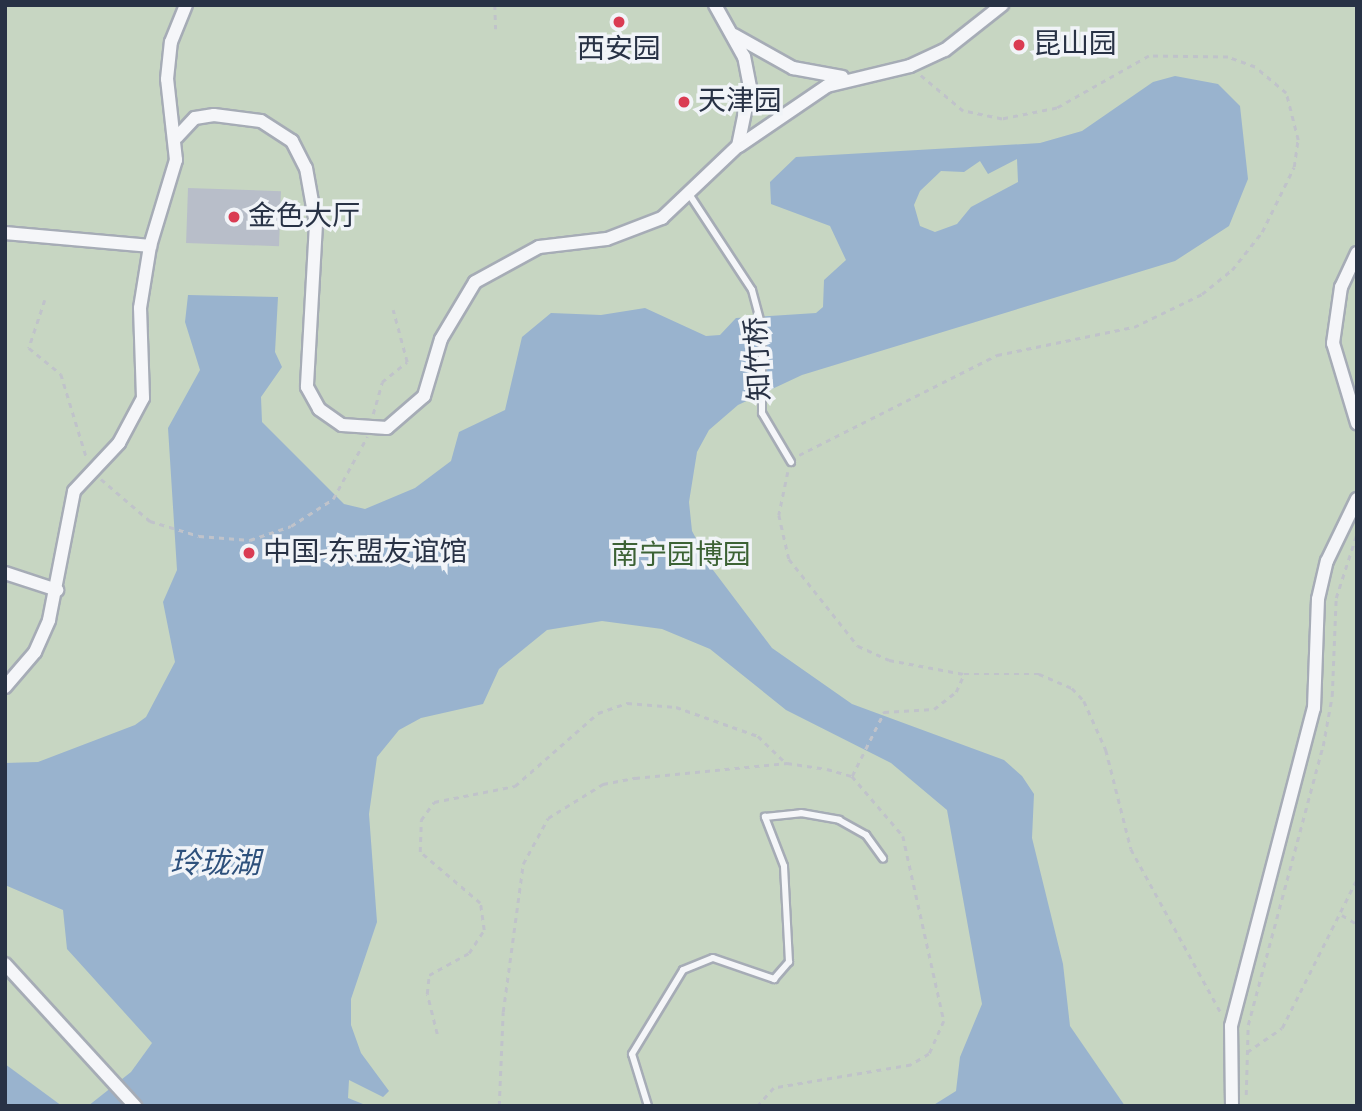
<!DOCTYPE html>
<meta charset="utf-8">
<style>
body{margin:0}
#map{position:relative;width:1362px;height:1111px;overflow:hidden;background:#e1e5eb;font-family:"Alegreya Sans","Noto Sans SC",sans-serif}
div>[style]{position:absolute}
.green>*{inset:0;background:#c7d6c2;transform-origin:0 0}
.water>*{inset:0;background:#99b3ce}
.building>*{inset:0;background:#b8bec9;transform-origin:0 0}
.path>*{height:2.5px;margin-top:-1.25px;transform-origin:0;background:repeating-linear-gradient(90deg,#c0c3ca 0 5px,transparent 0 10px)}
.roads{filter:drop-shadow(2px 0 #a6acb6) drop-shadow(-2px 0 #a6acb6) drop-shadow(0 2px #a6acb6) drop-shadow(0 -2px #a6acb6)}
.lane>*{height:6px;margin:-3px;padding:0 3px;transform-origin:3px;border-radius:3px;background:#f5f6f9}
.street>*{height:12px;margin:-6px;padding:0 6px;transform-origin:6px;border-radius:6px;background:#f5f6f9}
.dots>*{width:19px;height:19px;translate:-50% -50%;box-sizing:border-box;border:4px solid #f1f4f8;border-radius:50%}
span{translate:-50% -50%;white-space:nowrap;text-align:center;line-height:1.15;-webkit-text-stroke:7px #f1f4f8;paint-order:stroke}
.poi-label{font-size:28px;color:#283245}
.left{translate:0 -50%;text-align:left}
.street-label{font-size:28px;color:#283245}
.park-label{font-size:28px;color:#3c6234}
.water-label{font-size:30px;color:#2e517c;font-style:italic}
.frame{position:absolute;inset:0;border:7px solid #283245;pointer-events:none}
</style>
<div id="map">
<div class="green">
<i style="left:5px;top:5px;width:1352px;height:1101px"></i>
</div>
<div class="water">
<i style="clip-path:polygon(evenodd,1175px 76px,1218px 84px,1240px 106px,1248px 179px,1229px 226px,1175px 261px,802px 375px,738px 405px,709px 430px,697px 452px,689px 502px,692px 531px,713px 570px,772px 648px,852px 704px,1004px 760px,1022px 776px,1034px 794px,1032px 838px,1063px 964px,1070px 1026px,1125px 1106px,932px 1106px,956px 1091px,960px 1057px,982px 1004px,947px 810px,891px 763px,786px 710px,710px 649px,662px 629px,602px 621px,547px 630px,499px 669px,483px 704px,421px 718px,399px 730px,377px 757px,369px 814px,377px 922px,351px 999px,351px 1025px,361px 1053px,389px 1091px,383px 1097px,349px 1080px,348px 1098px,368px 1106px,88px 1106px,131px 1072px,152px 1043px,67px 949px,63px 910px,5px 885px,5px 763px,38px 762px,135px 725px,146px 717px,175px 662px,163px 602px,177px 570px,168px 428px,200px 370px,185px 322px,188px 295px,278px 297px,275px 352px,282px 367px,261px 397px,262px 422px,344px 504px,365px 509px,415px 488px,451px 461px,459px 432px,505px 410px,522px 337px,551px 313px,601px 315px,645px 308px,706px 336px,720px 335px,736px 318px,816px 313px,823px 307px,824px 280px,846px 260px,830px 226px,771px 204px,770px 182px,796px 157px,1040px 143px,1082px 131px,1153px 82px,1175px 76px,980px 161px,988px 174px,1017px 159px,1018px 182px,971px 207px,957px 224px,935px 232px,920px 226px,914px 205px,920px 191px,941px 171px,964px 172px,980px 161px)"></i>
<i style="clip-path:polygon(5px 1064px,62px 1106px,5px 1106px)"></i>
</div>
<div class="building">
<i style="left:188px;top:188px;width:93px;height:55px;rotate:2deg"></i>
</div>
<div class="path">
<i style="left:495px;top:5px;width:24px;rotate:88deg"></i>
<i style="left:45px;top:300px;width:51px;rotate:108.4deg"></i>
<i style="left:29px;top:348px;width:41px;rotate:39.1deg"></i>
<i style="left:61px;top:374px;width:89px;rotate:73deg"></i>
<i style="left:373px;top:414px;width:33px;rotate:-74deg"></i>
<i style="left:382px;top:382px;width:32px;rotate:-39deg"></i>
<i style="left:407px;top:362px;width:54px;rotate:-105.1deg"></i>
<i style="left:799px;top:455px;width:222px;rotate:-26.8deg"></i>
<i style="left:997px;top:355px;width:140px;rotate:-11.6deg"></i>
<i style="left:1134px;top:327px;width:76px;rotate:-25.9deg"></i>
<i style="left:1202px;top:294px;width:38px;rotate:-39deg"></i>
<i style="left:1232px;top:270px;width:48px;rotate:-51.7deg"></i>
<i style="left:1262px;top:232px;width:72px;rotate:-63.8deg"></i>
<i style="left:1294px;top:167px;width:27px;rotate:-82deg"></i>
<i style="left:1298px;top:140px;width:49px;rotate:-104.3deg"></i>
<i style="left:1286px;top:93px;width:40px;rotate:-140deg"></i>
<i style="left:1255px;top:67px;width:29px;rotate:-160deg"></i>
<i style="left:1228px;top:57px;width:79px;rotate:-179.3deg"></i>
<i style="left:1149px;top:56px;width:106px;rotate:150.5deg"></i>
<i style="left:1057px;top:108px;width:56px;rotate:168.7deg"></i>
<i style="left:1002px;top:119px;width:40px;rotate:-168deg"></i>
<i style="left:963px;top:111px;width:56px;rotate:-140.1deg"></i>
<i style="left:788px;top:472px;width:44px;rotate:101.8deg"></i>
<i style="left:779px;top:515px;width:45px;rotate:77.2deg"></i>
<i style="left:789px;top:559px;width:111px;rotate:51.6deg"></i>
<i style="left:858px;top:646px;width:34px;rotate:24deg"></i>
<i style="left:889px;top:660px;width:76px;rotate:10.6deg"></i>
<i style="left:964px;top:674px;width:75px"></i>
<i style="left:1039px;top:674px;width:36px;rotate:23deg"></i>
<i style="left:1072px;top:688px;width:18px;rotate:47deg"></i>
<i style="left:1084px;top:701px;width:54px;rotate:65.8deg"></i>
<i style="left:1106px;top:750px;width:102px;rotate:75.8deg"></i>
<i style="left:1131px;top:849px;width:187px;rotate:61.2deg"></i>
<i style="left:101px;top:479px;width:65px;rotate:40.6deg"></i>
<i style="left:150px;top:521px;width:51px;rotate:17deg"></i>
<i style="left:199px;top:536px;width:51px;rotate:4.5deg"></i>
<i style="left:250px;top:540px;width:43px;rotate:-18.9deg"></i>
<i style="left:291px;top:526px;width:50px;rotate:-32.7deg"></i>
<i style="left:333px;top:499px;width:71px;rotate:-61.3deg"></i>
<i style="left:852px;top:776px;width:72px;rotate:-63.4deg"></i>
<i style="left:884px;top:712px;width:50px;rotate:-3.4deg"></i>
<i style="left:934px;top:709px;width:28px;rotate:-38deg"></i>
<i style="left:956px;top:692px;width:20px;rotate:-66deg"></i>
<i style="left:1342px;top:915px;width:17px;rotate:31deg"></i>
<i style="left:437px;top:1034px;width:41px;rotate:-104deg"></i>
<i style="left:427px;top:994px;width:19px;rotate:-84deg"></i>
<i style="left:429px;top:975px;width:46px;rotate:-28.8deg"></i>
<i style="left:469px;top:953px;width:27px;rotate:-57deg"></i>
<i style="left:484px;top:930px;width:27px;rotate:-98deg"></i>
<i style="left:480px;top:903px;width:79px;rotate:-139.6deg"></i>
<i style="left:420px;top:852px;width:32px;rotate:-88deg"></i>
<i style="left:421px;top:820px;width:22px;rotate:-54deg"></i>
<i style="left:434px;top:802px;width:83px;rotate:-11.2deg"></i>
<i style="left:515px;top:786px;width:111px;rotate:-41.3deg"></i>
<i style="left:598px;top:713px;width:31px;rotate:-19deg"></i>
<i style="left:627px;top:703px;width:49px;rotate:4.7deg"></i>
<i style="left:676px;top:707px;width:87px;rotate:19.5deg"></i>
<i style="left:758px;top:736px;width:39px;rotate:44deg"></i>
<i style="left:1247px;top:1052px;width:42px;rotate:-34.4deg"></i>
<i style="left:1282px;top:1028px;width:167px;rotate:-63.3deg"></i>
<i style="left:1246px;top:1095px;width:70px;rotate:-88.4deg"></i>
<i style="left:1248px;top:1025px;width:289px;rotate:-75deg"></i>
<i style="left:1323px;top:746px;width:51px;rotate:-79.8deg"></i>
<i style="left:1332px;top:696px;width:98px;rotate:-87.7deg"></i>
<i style="left:1336px;top:598px;width:68px;rotate:-72.1deg"></i>
<i style="left:499px;top:1106px;width:94px;rotate:-87.6deg"></i>
<i style="left:503px;top:1012px;width:149px;rotate:-82.3deg"></i>
<i style="left:523px;top:864px;width:52px;rotate:-61.5deg"></i>
<i style="left:548px;top:818px;width:65px;rotate:-31.7deg"></i>
<i style="left:603px;top:784px;width:33px;rotate:-11deg"></i>
<i style="left:635px;top:778px;width:153px;rotate:-5.6deg"></i>
<i style="left:787px;top:763px;width:40px;rotate:8.5deg"></i>
<i style="left:827px;top:769px;width:26px;rotate:16deg"></i>
<i style="left:852px;top:776px;width:79px;rotate:49.6deg"></i>
<i style="left:903px;top:836px;width:189px;rotate:77.5deg"></i>
<i style="left:944px;top:1021px;width:36px;rotate:114deg"></i>
<i style="left:929px;top:1054px;width:21px;rotate:149deg"></i>
<i style="left:911px;top:1065px;width:139px;rotate:170.5deg"></i>
<i style="left:774px;top:1088px;width:24px;rotate:132deg"></i>
</div>
<div class="roads">
<div class="lane">
<i style="left:691px;top:197px;width:111px;rotate:56.7deg"></i>
<i style="left:752px;top:290px;width:38px;rotate:75deg"></i>
<i style="left:762px;top:327px;width:86px;rotate:90deg"></i>
<i style="left:762px;top:413px;width:57px;rotate:59.4deg"></i>
<i style="left:648px;top:1106px;width:54px;rotate:-107.1deg"></i>
<i style="left:632px;top:1054px;width:98px;rotate:-58.7deg"></i>
<i style="left:683px;top:970px;width:32px;rotate:-22deg"></i>
<i style="left:713px;top:958px;width:65px;rotate:19deg"></i>
<i style="left:774px;top:979px;width:23px;rotate:-49deg"></i>
<i style="left:789px;top:962px;width:96px;rotate:-93deg"></i>
<i style="left:784px;top:866px;width:53px;rotate:-111.2deg"></i>
<i style="left:765px;top:817px;width:36px;rotate:-6deg"></i>
<i style="left:801px;top:813px;width:39px;rotate:10deg"></i>
<i style="left:839px;top:820px;width:31px;rotate:29deg"></i>
<i style="left:866px;top:835px;width:29px;rotate:54deg"></i>
</div>
<div class="street">
<i style="left:734px;top:35px;width:68px;rotate:29.2deg"></i>
<i style="left:793px;top:68px;width:50px;rotate:10.4deg"></i>
<i style="left:177px;top:137px;width:26px;rotate:-47deg"></i>
<i style="left:195px;top:118px;width:19px;rotate:-9deg"></i>
<i style="left:214px;top:115px;width:47px;rotate:7.3deg"></i>
<i style="left:261px;top:121px;width:37px;rotate:33deg"></i>
<i style="left:292px;top:141px;width:30px;rotate:63deg"></i>
<i style="left:306px;top:168px;width:57px;rotate:79.9deg"></i>
<i style="left:316px;top:224px;width:163px;rotate:93.2deg"></i>
<i style="left:307px;top:387px;width:25px;rotate:61deg"></i>
<i style="left:319px;top:409px;width:28px;rotate:35deg"></i>
<i style="left:342px;top:425px;width:45px;rotate:3.8deg"></i>
<i style="left:387px;top:428px;width:49px;rotate:-40.9deg"></i>
<i style="left:424px;top:396px;width:59px;rotate:-73.4deg"></i>
<i style="left:441px;top:339px;width:66px;rotate:-59.2deg"></i>
<i style="left:475px;top:282px;width:73px;rotate:-28.7deg"></i>
<i style="left:539px;top:247px;width:68px;rotate:-6.7deg"></i>
<i style="left:607px;top:239px;width:59px;rotate:-20.9deg"></i>
<i style="left:662px;top:218px;width:105px;rotate:-43.5deg"></i>
<i style="left:738px;top:146px;width:60px;rotate:-78.5deg"></i>
<i style="left:750px;top:87px;width:31px;rotate:-101deg"></i>
<i style="left:744px;top:57px;width:60px;rotate:-119.1deg"></i>
<i style="left:739px;top:146px;width:107px;rotate:-34.3deg"></i>
<i style="left:827px;top:86px;width:85px;rotate:-13.5deg"></i>
<i style="left:910px;top:66px;width:38px;rotate:-25deg"></i>
<i style="left:945px;top:50px;width:73px;rotate:-38.3deg"></i>
<i style="left:5px;top:233px;width:146px;rotate:5.1deg"></i>
<i style="left:150px;top:246px;width:90px;rotate:-73.2deg"></i>
<i style="left:176px;top:160px;width:81px;rotate:-96.3deg"></i>
<i style="left:167px;top:79px;width:37px;rotate:-84deg"></i>
<i style="left:171px;top:42px;width:40px;rotate:-68deg"></i>
<i style="left:1357px;top:253px;width:38px;rotate:115deg"></i>
<i style="left:1341px;top:287px;width:57px;rotate:98.1deg"></i>
<i style="left:1333px;top:343px;width:84px;rotate:73.3deg"></i>
<i style="left:5px;top:573px;width:55px;rotate:18.1deg"></i>
<i style="left:5px;top:687px;width:46px;rotate:-49.4deg"></i>
<i style="left:35px;top:652px;width:35px;rotate:-66deg"></i>
<i style="left:49px;top:620px;width:131px;rotate:-79deg"></i>
<i style="left:74px;top:491px;width:66px;rotate:-46.8deg"></i>
<i style="left:119px;top:443px;width:51px;rotate:-61.9deg"></i>
<i style="left:143px;top:398px;width:90px;rotate:-91.9deg"></i>
<i style="left:140px;top:308px;width:63px;rotate:-80.8deg"></i>
<i style="left:5px;top:964px;width:193px;rotate:47.5deg"></i>
<i style="left:1232px;top:1106px;width:80px;rotate:-90.7deg"></i>
<i style="left:1231px;top:1026px;width:329px;rotate:-75.4deg"></i>
<i style="left:1314px;top:708px;width:109px;rotate:-87.9deg"></i>
<i style="left:1318px;top:599px;width:39px;rotate:-77deg"></i>
<i style="left:1327px;top:561px;width:69px;rotate:-64.2deg"></i>
</div>
</div>
<div class="dots">
<i style="left:619px;top:22px;background:#da3c53"></i>
<i style="left:1019px;top:45px;background:#da3c53"></i>
<i style="left:684px;top:102px;background:#da3c53"></i>
<i style="left:234px;top:217px;background:#da3c53"></i>
<i style="left:249px;top:553px;background:#da3c53"></i>
</div>
<div class="poi-label">
<span class="left" style="left:1033px;top:45px">昆山园</span>
<span style="left:619px;top:50px">西安园</span>
<span class="left" style="left:698px;top:102px">天津园</span>
<span class="left" style="left:248px;top:217px">金色大厅</span>
<span class="left" style="left:263px;top:553px">中国-东盟友谊馆</span>
</div>
<div class="street-label">
<span style="left:759px;top:359px;rotate:-93deg">知竹桥</span>
</div>
<div class="park-label">
<span style="left:681px;top:556px">南宁园博园</span>
</div>
<div class="water-label">
<span style="left:215px;top:864px">玲珑湖</span>
</div>
<div class="frame"></div>
</div>
